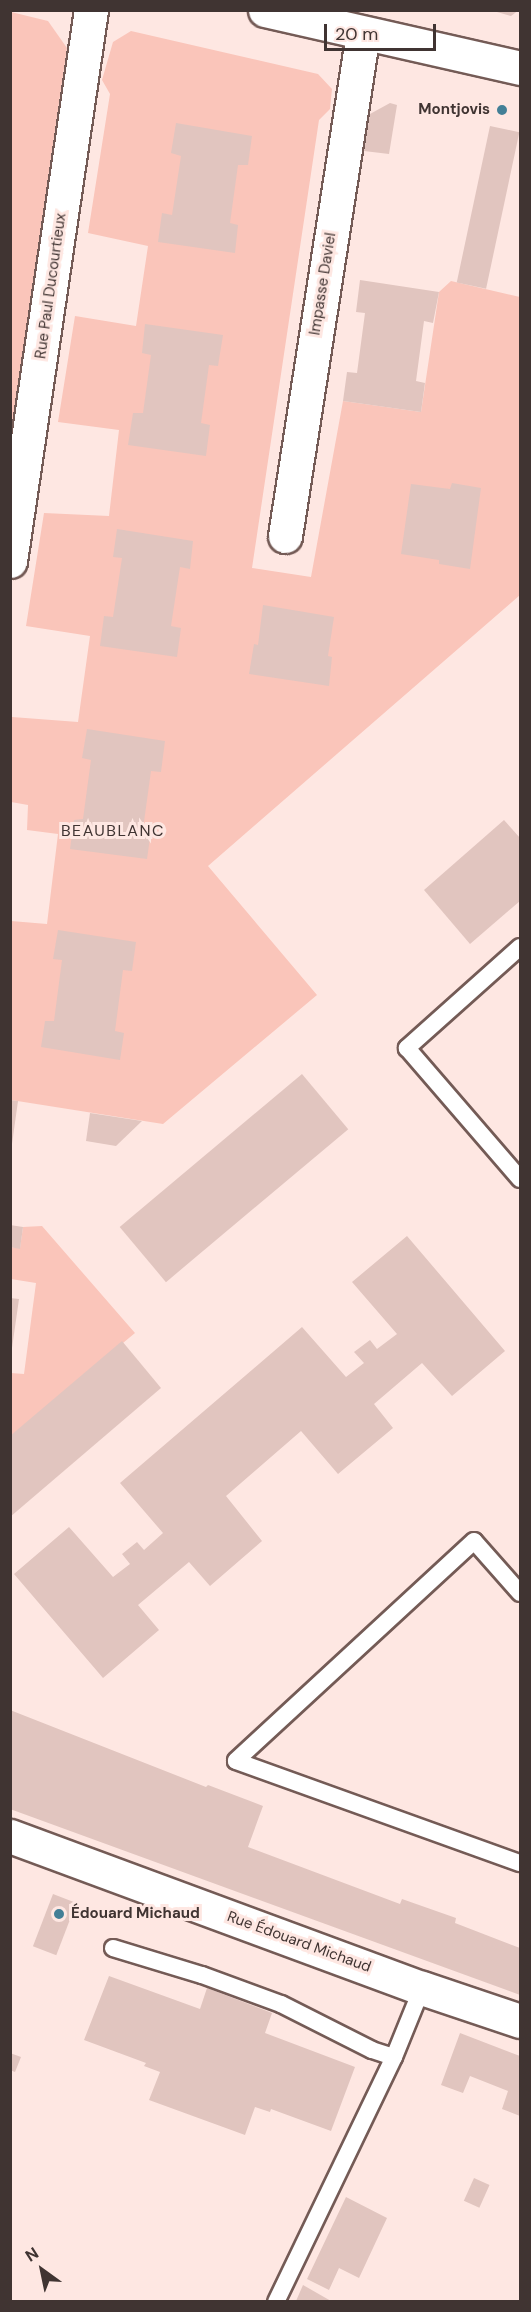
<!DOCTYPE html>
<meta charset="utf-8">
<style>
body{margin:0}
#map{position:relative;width:531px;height:2312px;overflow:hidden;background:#fee7e2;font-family:"DM Sans",sans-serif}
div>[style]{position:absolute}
.green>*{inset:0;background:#fac5ba}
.building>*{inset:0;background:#e1c5bf;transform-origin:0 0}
.roads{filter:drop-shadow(2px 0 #745b56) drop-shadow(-2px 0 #745b56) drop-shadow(0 2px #745b56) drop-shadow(0 -2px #745b56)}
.service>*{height:16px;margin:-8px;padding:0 8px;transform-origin:8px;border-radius:8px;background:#fff}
.minor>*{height:33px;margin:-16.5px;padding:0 16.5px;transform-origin:16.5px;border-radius:16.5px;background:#fff}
.secondary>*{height:33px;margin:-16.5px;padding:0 16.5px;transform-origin:16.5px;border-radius:16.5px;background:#fff}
.dots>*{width:16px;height:16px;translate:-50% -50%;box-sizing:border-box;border:3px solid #fee7e2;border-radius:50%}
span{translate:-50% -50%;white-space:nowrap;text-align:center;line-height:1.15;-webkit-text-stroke:6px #fee7e2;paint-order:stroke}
.poi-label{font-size:15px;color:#403432;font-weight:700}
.right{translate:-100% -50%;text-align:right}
.left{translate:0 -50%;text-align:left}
.street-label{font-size:15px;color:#403432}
.neighbourhood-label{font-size:16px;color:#403432;letter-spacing:1.5px}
.frame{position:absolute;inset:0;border:12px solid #403432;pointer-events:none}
.north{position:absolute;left:12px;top:2240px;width:60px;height:60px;-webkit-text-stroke:4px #fee7e2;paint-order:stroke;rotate:327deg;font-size:16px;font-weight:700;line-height:24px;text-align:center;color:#403432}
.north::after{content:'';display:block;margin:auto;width:21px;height:27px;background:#403432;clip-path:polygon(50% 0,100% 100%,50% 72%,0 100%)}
.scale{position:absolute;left:324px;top:24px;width:112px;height:27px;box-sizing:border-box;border:3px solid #403432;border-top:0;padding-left:8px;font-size:18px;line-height:21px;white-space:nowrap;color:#403432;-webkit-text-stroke:4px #fee7e2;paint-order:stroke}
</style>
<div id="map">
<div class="green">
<i style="clip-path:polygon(11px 12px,48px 21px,67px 48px,11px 433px)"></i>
<i style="clip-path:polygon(131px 31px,318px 74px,332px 89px,330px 109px,319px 120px,252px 568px,311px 577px,343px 401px,421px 412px,439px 292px,451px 281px,520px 297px,520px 595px,208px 866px,317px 995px,163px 1124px,11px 1100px,11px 921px,47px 924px,58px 834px,27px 830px,28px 805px,11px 802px,10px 728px,12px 717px,78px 722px,90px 636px,26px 626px,44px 513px,109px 516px,119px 430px,58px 422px,75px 316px,136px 326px,148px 246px,88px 233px,110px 94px,102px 80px,113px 42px)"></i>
<i style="clip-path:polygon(42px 1226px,135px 1333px,11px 1436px,11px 1373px,24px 1374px,36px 1283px,11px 1279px,10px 1247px,20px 1248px,23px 1227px)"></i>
</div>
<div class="building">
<i style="clip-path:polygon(490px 10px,519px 10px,511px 16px)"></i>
<i style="clip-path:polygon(390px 103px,397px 105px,389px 154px,364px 151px,370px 114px)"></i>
<i style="clip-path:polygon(176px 123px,252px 136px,248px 165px,238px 165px,230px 223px,238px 225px,235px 253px,158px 242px,162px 213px,172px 215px,181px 156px,171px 153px)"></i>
<i style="left:490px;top:126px;width:30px;height:160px;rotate:12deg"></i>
<i style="clip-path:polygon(360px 280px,439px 292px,433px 323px,424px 321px,416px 381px,425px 383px,421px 412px,343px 401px,347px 372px,357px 373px,365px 313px,356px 312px)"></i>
<i style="clip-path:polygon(145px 324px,223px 335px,218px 366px,209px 365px,201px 423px,210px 425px,206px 456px,128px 445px,133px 413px,143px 413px,151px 355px,142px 353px)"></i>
<i style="clip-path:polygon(452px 483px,481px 488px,470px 569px,439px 564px,439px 560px,401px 554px,411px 484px,450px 489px)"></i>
<i style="clip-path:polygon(117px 529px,193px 541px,190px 569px,180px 567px,171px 626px,181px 628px,177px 657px,100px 646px,104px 616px,113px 617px,122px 558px,113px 557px)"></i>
<i style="clip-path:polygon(263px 605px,334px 617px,328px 656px,332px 657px,329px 686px,249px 674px,254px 644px,258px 645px)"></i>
<i style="clip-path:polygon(87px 729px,165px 741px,161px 772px,151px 771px,143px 829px,151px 831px,147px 859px,70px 849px,74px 820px,83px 819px,91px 760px,82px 758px)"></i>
<i style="clip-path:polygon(504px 820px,520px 838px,520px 901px,470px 944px,424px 890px)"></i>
<i style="clip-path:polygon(58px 930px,136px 942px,132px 971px,123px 970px,115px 1031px,124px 1033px,120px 1060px,41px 1047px,45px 1021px,54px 1021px,62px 960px,53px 959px)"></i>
<i style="left:302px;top:1074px;width:72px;height:238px;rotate:50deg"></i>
<i style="clip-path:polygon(10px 1100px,18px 1101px,12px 1144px,10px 1144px)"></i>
<i style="clip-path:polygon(90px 1113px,142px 1121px,116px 1146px,86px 1141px)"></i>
<i style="clip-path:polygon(10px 1225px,23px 1227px,20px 1249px,10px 1247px)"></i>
<i style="clip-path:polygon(407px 1236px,505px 1351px,452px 1396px,422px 1363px,374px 1404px,393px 1428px,338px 1474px,301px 1431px,226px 1496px,262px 1541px,210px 1586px,189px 1562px,138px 1605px,159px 1630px,103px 1678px,14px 1574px,69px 1527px,113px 1577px,130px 1564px,122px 1554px,137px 1542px,144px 1550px,163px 1533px,120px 1483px,302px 1327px,346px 1377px,364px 1363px,354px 1352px,370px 1340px,377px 1349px,397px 1334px,352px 1282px)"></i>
<i style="clip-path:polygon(10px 1298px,19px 1299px,12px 1348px,10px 1348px)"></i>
<i style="clip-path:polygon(122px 1341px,161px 1388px,10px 1517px,10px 1436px)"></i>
<i style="clip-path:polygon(10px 1710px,206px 1787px,208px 1785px,263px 1806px,248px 1847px,400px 1904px,402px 1899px,456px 1918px,455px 1923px,520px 1948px,520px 1995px,10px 1809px)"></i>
<i style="left:53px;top:1894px;width:25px;height:56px;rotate:21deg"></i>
<i style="clip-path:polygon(109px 1976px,200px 2009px,207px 1988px,272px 2013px,265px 2033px,355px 2067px,331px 2131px,271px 2109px,270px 2112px,255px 2107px,245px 2135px,149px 2100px,160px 2072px,144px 2066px,146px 2063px,84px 2040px)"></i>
<i style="clip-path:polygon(460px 2033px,520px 2056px,520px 2116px,502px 2109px,508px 2091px,470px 2076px,463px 2093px,441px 2085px)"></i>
<i style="clip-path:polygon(10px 2053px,21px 2057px,15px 2072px,10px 2070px)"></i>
<i style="left:474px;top:2178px;width:17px;height:25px;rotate:24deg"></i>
<i style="clip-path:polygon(346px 2197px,387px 2218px,359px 2278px,339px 2268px,329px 2290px,307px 2279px)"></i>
<i style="clip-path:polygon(303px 2285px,331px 2301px,296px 2301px)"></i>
</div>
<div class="roads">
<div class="service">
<i style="left:520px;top:947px;width:152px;rotate:138.2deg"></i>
<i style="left:407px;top:1048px;width:173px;rotate:49.2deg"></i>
<i style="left:520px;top:1593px;width:69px;rotate:-131.5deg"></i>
<i style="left:474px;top:1541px;width:324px;rotate:137.3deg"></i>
<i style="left:236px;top:1761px;width:302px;rotate:19.8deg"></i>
<i style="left:113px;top:1948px;width:93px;rotate:16.9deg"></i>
<i style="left:202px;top:1975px;width:84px;rotate:20.2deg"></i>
<i style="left:281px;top:2004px;width:102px;rotate:26.8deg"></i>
<i style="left:372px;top:2050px;width:23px;rotate:18deg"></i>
<i style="left:276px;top:2302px;width:272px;rotate:-64.3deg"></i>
<i style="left:394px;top:2057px;width:74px;rotate:-67.9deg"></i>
</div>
<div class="minor">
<i style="left:285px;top:536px;width:509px;rotate:-81.19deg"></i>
<i style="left:10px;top:561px;width:557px;rotate:-81.64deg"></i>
<i style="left:10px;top:1836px;width:439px;rotate:20.3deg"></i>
<i style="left:422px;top:1988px;width:103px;rotate:18.6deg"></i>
</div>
<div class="secondary">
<i style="left:265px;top:10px;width:262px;rotate:12.8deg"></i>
</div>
</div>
<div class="dots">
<i style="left:502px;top:110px;background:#437f96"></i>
<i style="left:59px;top:1914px;background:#437f96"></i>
</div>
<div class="poi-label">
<span class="right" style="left:490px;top:110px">Montjovis</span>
<span class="left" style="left:71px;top:1914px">Édouard Michaud</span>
</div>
<div class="street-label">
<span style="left:323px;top:284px;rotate:-81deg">Impasse Daviel</span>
<span style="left:51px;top:286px;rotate:-82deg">Rue Paul Ducourtieux</span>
<span style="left:299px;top:1942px;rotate:20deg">Rue Édouard Michaud</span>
</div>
<div class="neighbourhood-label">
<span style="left:113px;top:831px">BEAUBLANC</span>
</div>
<div class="frame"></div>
<div class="north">N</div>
<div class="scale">20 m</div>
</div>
